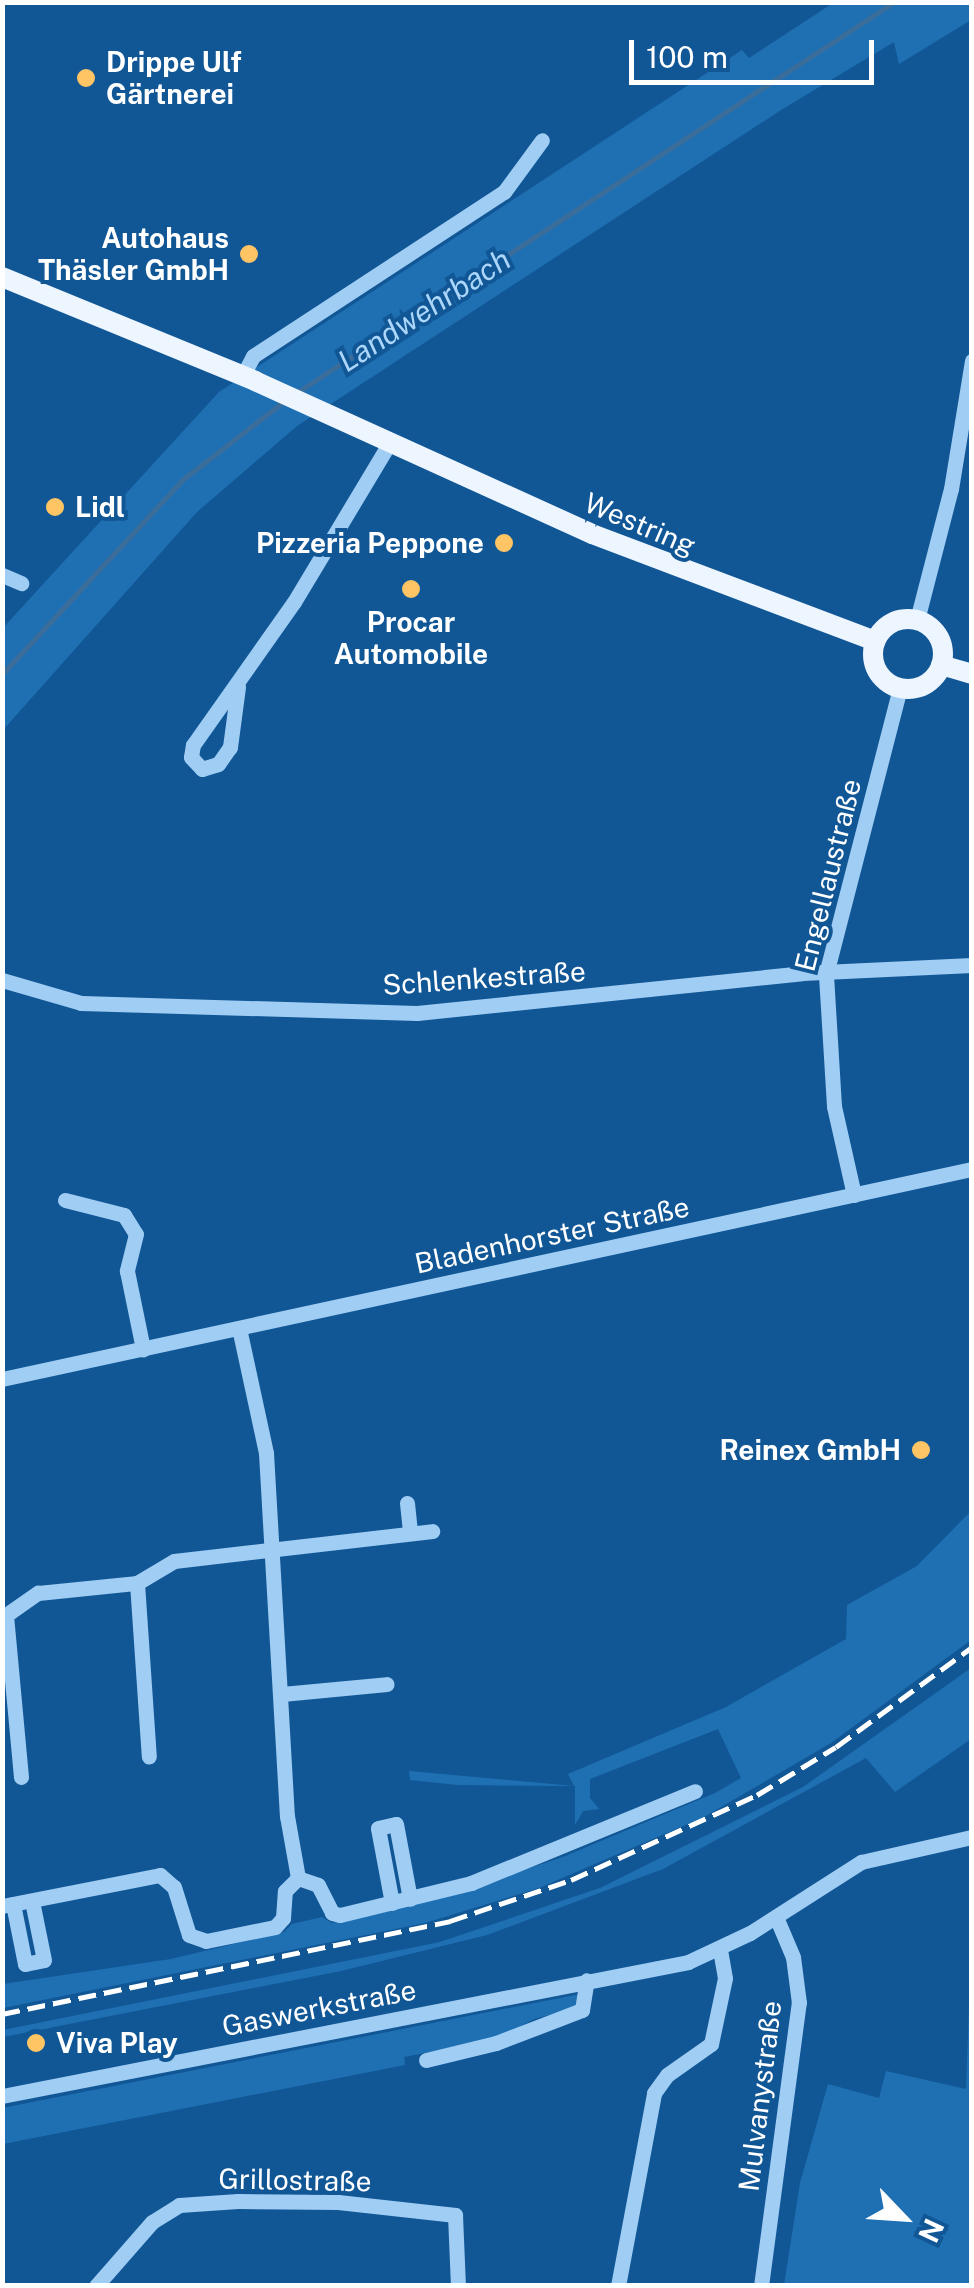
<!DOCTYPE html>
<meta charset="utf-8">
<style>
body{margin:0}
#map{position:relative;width:974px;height:2288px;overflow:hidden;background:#115796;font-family:"Public Sans",sans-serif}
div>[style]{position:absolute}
.green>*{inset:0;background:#1f70b3}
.stream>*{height:5px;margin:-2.5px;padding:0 2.5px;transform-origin:2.5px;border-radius:2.5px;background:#3b6d9b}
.minor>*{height:15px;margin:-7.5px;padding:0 7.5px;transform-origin:7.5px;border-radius:7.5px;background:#a0cdf4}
.major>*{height:20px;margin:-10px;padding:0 10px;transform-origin:10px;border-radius:10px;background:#edf5ff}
.major>.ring{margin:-10px;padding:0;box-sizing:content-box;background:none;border:20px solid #edf5ff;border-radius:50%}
.rail>*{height:5px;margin-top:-2.5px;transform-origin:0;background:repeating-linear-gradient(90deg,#fff 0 18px,transparent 0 26px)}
.dots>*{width:28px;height:28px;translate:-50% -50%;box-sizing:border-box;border:5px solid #115796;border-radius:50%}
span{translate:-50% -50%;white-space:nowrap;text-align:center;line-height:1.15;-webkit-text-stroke:8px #115796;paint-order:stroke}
.poi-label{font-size:28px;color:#fff;font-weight:700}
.left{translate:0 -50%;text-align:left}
.right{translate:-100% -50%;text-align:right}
.street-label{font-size:28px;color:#fff}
.water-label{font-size:30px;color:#acd7fa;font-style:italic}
.frame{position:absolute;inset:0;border:5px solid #fff;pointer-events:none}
.north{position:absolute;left:854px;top:2168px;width:100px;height:100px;-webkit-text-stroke:8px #115796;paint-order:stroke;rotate:115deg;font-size:28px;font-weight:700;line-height:40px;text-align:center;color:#fff}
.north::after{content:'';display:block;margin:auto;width:35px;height:45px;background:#fff;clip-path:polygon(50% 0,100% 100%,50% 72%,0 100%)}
.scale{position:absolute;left:629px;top:40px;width:245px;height:45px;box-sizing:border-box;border:5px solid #fff;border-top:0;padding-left:12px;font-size:30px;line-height:35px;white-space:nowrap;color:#fff;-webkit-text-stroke:8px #115796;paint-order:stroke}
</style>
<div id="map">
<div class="green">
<i style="clip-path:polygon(833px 3px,971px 3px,971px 20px,899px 64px,894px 42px,781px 110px,297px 426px,197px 512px,3px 730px,2px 629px,219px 392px,742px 50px,749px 58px)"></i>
<i style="clip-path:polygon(971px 1511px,971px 1640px,831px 1743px,704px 1817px,539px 1888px,425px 1923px,3px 2008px,3px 1984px,171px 1959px,284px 1932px,292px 1924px,322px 1917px,332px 1923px,440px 1897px,563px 1857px,715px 1793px,741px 1778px,718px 1729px,590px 1779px,590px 1798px,599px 1809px,583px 1811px,575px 1825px,575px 1786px,458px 1785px,410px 1780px,409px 1771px,574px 1786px,568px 1774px,726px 1707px,846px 1639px,847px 1605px,917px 1566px)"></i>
<i style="clip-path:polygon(971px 1668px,971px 1739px,895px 1792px,866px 1758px,663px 1869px,487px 1935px,341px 1971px,3px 2037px,3px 2030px,440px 1942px,600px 1888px,803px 1787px)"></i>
<i style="clip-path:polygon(971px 1951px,971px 2285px,784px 2285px,800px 2183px,828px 2084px,879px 2098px,886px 2071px,966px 2089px)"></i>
<i style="clip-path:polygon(580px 1994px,576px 2008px,534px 2019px,497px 2039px,404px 2057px,405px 2065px,3px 2144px,2px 2108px)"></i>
</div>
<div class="stream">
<i style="left:296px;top:393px;width:714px;rotate:-33.18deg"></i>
<i style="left:2px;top:674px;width:265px;rotate:-47.1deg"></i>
<i style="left:182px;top:480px;width:128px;rotate:-37.7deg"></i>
</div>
<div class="minor">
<i style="left:243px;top:375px;width:21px;rotate:-62deg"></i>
<i style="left:253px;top:356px;width:300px;rotate:-33.2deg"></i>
<i style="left:504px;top:192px;width:64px;rotate:-53.8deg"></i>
<i style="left:2px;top:575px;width:21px;rotate:23deg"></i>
<i style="left:917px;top:620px;width:135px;rotate:-75.5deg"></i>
<i style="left:951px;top:489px;width:130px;rotate:-80.7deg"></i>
<i style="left:238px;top:687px;width:61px;rotate:97.6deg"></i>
<i style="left:230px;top:747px;width:21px;rotate:125deg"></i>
<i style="left:218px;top:764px;width:17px;rotate:163deg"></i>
<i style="left:202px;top:769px;width:16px;rotate:-133deg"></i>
<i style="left:191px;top:757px;width:12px;rotate:-81deg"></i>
<i style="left:193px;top:745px;width:175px;rotate:-54.8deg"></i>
<i style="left:294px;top:602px;width:187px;rotate:-59deg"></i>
<i style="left:2px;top:980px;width:82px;rotate:16.2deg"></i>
<i style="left:81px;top:1003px;width:336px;rotate:1.7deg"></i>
<i style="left:417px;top:1013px;width:387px;rotate:-5.9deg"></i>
<i style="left:802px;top:973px;width:170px;rotate:-2.7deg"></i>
<i style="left:854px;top:1195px;width:91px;rotate:-102.7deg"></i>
<i style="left:834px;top:1106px;width:132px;rotate:-93.5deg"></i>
<i style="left:826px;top:974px;width:296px;rotate:-75.5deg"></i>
<i style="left:65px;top:1200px;width:61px;rotate:14.3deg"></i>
<i style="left:124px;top:1215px;width:22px;rotate:58deg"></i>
<i style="left:136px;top:1234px;width:38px;rotate:104deg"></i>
<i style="left:127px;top:1271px;width:80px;rotate:78.4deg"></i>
<i style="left:239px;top:1328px;width:128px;rotate:77.8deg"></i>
<i style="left:266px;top:1453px;width:364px;rotate:86.7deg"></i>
<i style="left:287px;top:1816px;width:63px;rotate:79.9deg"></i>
<i style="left:2px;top:1379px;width:992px;rotate:-12.22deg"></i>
<i style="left:407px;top:1503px;width:30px;rotate:84deg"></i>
<i style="left:137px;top:1583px;width:174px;rotate:86.1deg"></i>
<i style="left:282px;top:1694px;width:105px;rotate:-5.4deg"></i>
<i style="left:21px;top:1777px;width:163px;rotate:-95.3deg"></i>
<i style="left:6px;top:1615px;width:39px;rotate:-35deg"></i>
<i style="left:38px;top:1593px;width:100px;rotate:-5.8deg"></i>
<i style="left:137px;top:1583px;width:43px;rotate:-30.7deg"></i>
<i style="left:174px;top:1561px;width:260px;rotate:-6.6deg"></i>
<i style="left:392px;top:1903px;width:76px;rotate:-100.6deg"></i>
<i style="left:378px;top:1828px;width:18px;rotate:-13deg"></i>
<i style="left:396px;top:1824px;width:76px;rotate:79.4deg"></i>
<i style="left:13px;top:1904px;width:61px;rotate:78.7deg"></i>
<i style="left:25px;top:1964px;width:19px;rotate:-12deg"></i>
<i style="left:44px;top:1960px;width:60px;rotate:-101.5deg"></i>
<i style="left:2px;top:1906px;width:161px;rotate:-11.1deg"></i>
<i style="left:160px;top:1875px;width:18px;rotate:41deg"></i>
<i style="left:174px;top:1887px;width:50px;rotate:72.6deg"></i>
<i style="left:189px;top:1935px;width:18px;rotate:19deg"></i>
<i style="left:206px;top:1941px;width:70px;rotate:-11.5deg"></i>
<i style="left:275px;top:1927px;width:12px;rotate:-48deg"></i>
<i style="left:283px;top:1918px;width:27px;rotate:-86deg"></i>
<i style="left:285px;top:1891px;width:18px;rotate:-45deg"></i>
<i style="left:298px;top:1878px;width:21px;rotate:19deg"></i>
<i style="left:318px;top:1885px;width:31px;rotate:63deg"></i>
<i style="left:332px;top:1913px;width:8px;rotate:14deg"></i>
<i style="left:340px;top:1915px;width:135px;rotate:-13.7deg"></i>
<i style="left:471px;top:1883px;width:242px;rotate:-22.3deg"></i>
<i style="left:426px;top:2060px;width:72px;rotate:-13.7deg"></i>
<i style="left:496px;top:2043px;width:92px;rotate:-21deg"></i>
<i style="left:582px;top:2010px;width:30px;rotate:-81deg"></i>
<i style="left:2px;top:2096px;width:699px;rotate:-11.05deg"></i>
<i style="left:688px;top:1962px;width:68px;rotate:-25.1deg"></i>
<i style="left:750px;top:1933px;width:132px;rotate:-32.6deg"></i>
<i style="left:861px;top:1862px;width:114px;rotate:-12.7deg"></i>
<i style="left:96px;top:2286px;width:85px;rotate:-48.8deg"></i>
<i style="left:152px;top:2222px;width:32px;rotate:-32deg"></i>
<i style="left:179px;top:2205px;width:59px;rotate:-3.9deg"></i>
<i style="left:238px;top:2201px;width:100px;rotate:0.6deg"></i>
<i style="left:338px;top:2202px;width:118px;rotate:6.3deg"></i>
<i style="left:455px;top:2215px;width:71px;rotate:87.6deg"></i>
<i style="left:618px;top:2286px;width:196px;rotate:-79.4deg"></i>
<i style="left:654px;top:2093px;width:22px;rotate:-54deg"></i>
<i style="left:667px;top:2075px;width:54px;rotate:-35.2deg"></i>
<i style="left:711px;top:2044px;width:67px;rotate:-78deg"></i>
<i style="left:725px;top:1978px;width:29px;rotate:-100deg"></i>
<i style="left:761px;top:2286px;width:286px;rotate:-82.4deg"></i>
<i style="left:799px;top:2003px;width:46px;rotate:-97.4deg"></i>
<i style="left:793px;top:1957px;width:43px;rotate:-113deg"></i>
</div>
<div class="major">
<i style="left:2px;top:277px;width:274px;rotate:22.3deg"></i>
<i style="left:255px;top:381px;width:370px;rotate:24.4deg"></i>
<i style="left:592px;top:534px;width:303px;rotate:20.7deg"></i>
<i class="ring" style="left:873px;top:619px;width:50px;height:50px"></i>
<i style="left:941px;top:665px;width:32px;rotate:16deg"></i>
</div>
<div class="rail">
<i style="left:2px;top:2014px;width:458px;rotate:-11.7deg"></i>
<i style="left:450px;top:1921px;width:128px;rotate:-18.7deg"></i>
<i style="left:571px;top:1880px;width:205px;rotate:-24.6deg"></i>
<i style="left:757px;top:1795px;width:92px;rotate:-31.3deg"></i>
<i style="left:836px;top:1747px;width:169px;rotate:-36.3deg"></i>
</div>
<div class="dots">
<i style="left:86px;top:78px;background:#ffc463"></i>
<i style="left:249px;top:254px;background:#ffc463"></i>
<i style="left:55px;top:507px;background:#ffc463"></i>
<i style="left:504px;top:543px;background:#ffc463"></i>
<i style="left:411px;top:589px;background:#ffc463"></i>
<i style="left:921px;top:1450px;background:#ffc463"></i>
<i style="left:36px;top:2043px;background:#ffc463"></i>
</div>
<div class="poi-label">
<span class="left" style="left:106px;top:78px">Drippe Ulf<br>Gärtnerei</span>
<span class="right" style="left:229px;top:254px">Autohaus<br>Thäsler GmbH</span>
<span class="left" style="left:75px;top:507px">Lidl</span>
<span class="right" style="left:484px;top:543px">Pizzeria Peppone</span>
<span style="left:411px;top:638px">Procar<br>Automobile</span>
<span class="right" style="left:901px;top:1450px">Reinex GmbH</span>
<span class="left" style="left:56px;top:2043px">Viva Play</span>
</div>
<div class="street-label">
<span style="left:640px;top:524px;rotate:23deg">Westring</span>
<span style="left:828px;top:875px;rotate:-76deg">Engellaustraße</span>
<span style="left:484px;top:978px;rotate:-4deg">Schlenkestraße</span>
<span style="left:552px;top:1235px;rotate:-12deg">Bladenhorster Straße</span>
<span style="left:319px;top:2008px;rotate:-11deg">Gaswerkstraße</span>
<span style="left:760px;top:2096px;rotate:-83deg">Mulvanystraße</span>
<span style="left:295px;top:2180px;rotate:1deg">Grillostraße</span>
</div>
<div class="water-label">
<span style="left:424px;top:310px;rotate:-33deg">Landwehrbach</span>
</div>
<div class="frame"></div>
<div class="north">N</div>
<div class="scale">100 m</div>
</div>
